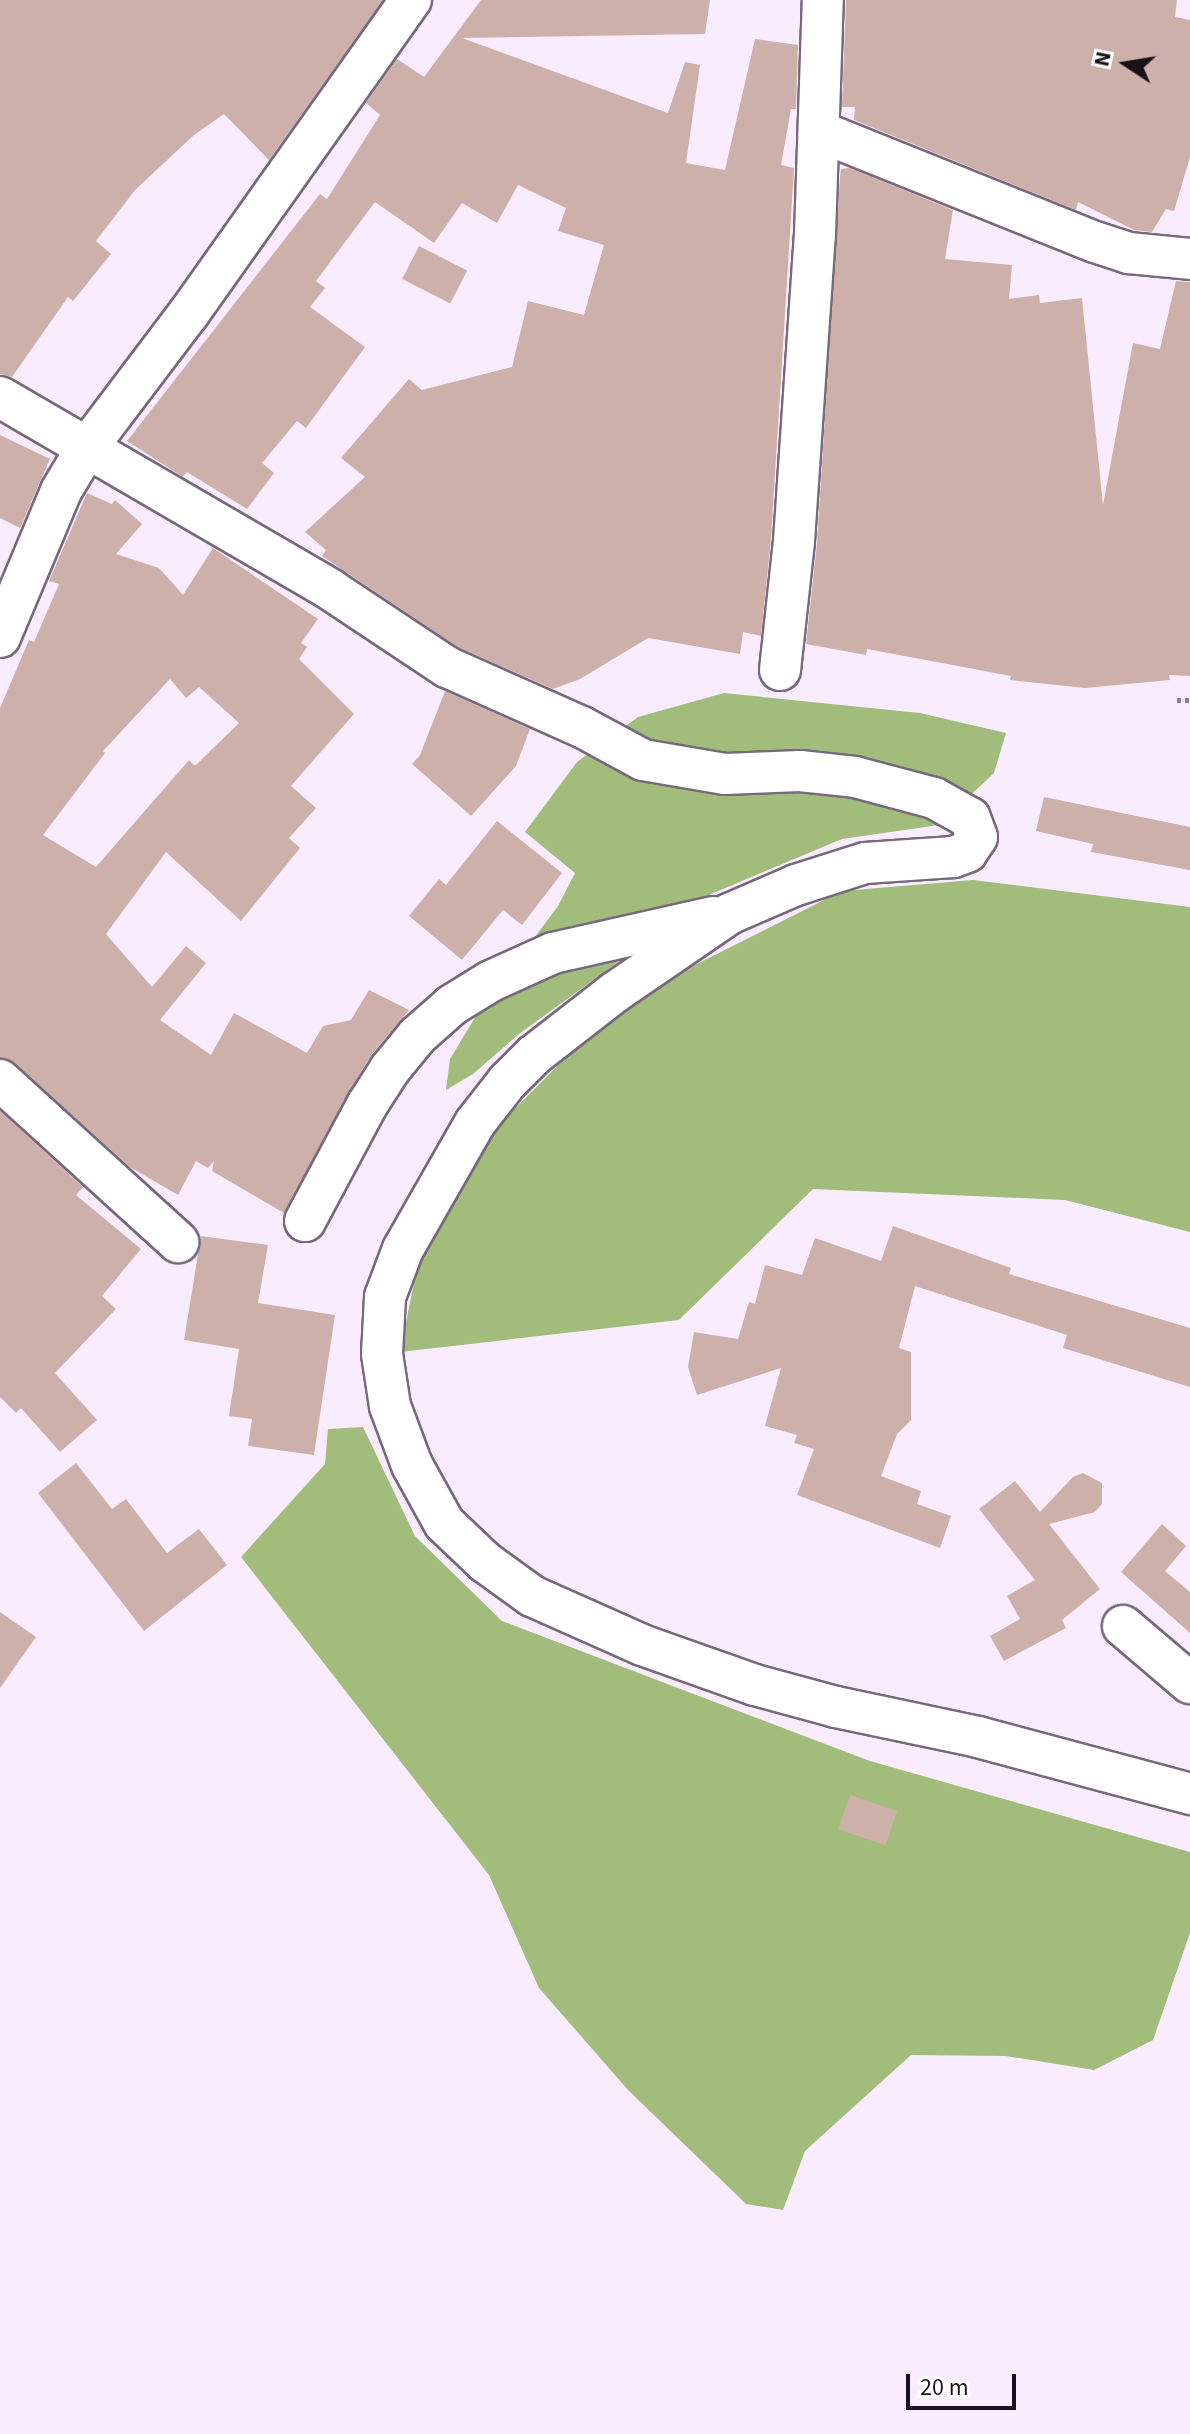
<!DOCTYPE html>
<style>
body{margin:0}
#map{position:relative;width:1190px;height:2434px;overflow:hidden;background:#faecff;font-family:"Source Sans 3",sans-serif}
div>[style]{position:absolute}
.forest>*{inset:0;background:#a2bc7b}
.building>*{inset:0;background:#ceb0ab;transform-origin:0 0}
.path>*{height:5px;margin-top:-2.5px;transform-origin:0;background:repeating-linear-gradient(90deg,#8b818e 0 4px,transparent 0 8px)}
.roads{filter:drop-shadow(2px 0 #77687c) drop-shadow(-2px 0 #77687c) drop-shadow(0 2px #77687c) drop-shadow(0 -2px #77687c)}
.minor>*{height:40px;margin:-20px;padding:0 20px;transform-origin:20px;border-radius:20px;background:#fff}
span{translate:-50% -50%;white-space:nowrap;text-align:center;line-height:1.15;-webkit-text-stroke:7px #fff;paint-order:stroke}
.north{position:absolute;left:1086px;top:24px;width:80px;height:80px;-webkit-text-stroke:6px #fff;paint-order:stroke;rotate:282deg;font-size:22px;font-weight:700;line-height:32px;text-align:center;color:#18131a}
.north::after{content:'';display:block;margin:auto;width:28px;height:36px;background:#18131a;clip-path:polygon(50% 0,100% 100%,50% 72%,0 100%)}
.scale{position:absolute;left:906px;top:2374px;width:110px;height:36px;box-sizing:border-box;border:4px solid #18131a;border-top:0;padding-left:10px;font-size:24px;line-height:28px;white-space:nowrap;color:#18131a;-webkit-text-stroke:6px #fff;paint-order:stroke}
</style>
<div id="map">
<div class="forest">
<i style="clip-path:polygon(724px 693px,920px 713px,1006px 733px,994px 773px,939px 825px,842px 839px,711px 894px,519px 1034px,473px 1074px,446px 1090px,450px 1059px,476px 1016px,558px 906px,575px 873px,525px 832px,577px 762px,638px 717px)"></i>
<i style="clip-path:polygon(973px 880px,1190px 907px,1190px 1232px,1065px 1200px,813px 1189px,679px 1320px,400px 1352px,420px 1253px,491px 1133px,581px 1042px,691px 967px,842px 891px)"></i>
<i style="clip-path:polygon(363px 1427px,415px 1536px,502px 1621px,870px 1761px,1190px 1852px,1190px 1933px,1153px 2040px,1094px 2070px,1006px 2056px,911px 2055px,805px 2151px,783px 2210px,746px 2204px,628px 2090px,539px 1988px,489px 1875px,241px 1557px,325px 1464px,328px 1429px)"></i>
</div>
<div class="building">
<i style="clip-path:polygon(0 0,383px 0,269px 160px,224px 114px,194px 135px,135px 190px,96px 241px,111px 254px,73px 301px,68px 297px,12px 377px,0 374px)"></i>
<i style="clip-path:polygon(481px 0,710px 0,705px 34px,462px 38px,668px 113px,685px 62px,700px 65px,686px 163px,725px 170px,755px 39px,798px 45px,796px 109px,791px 109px,781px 165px,794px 168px,771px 539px,761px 636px,743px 632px,740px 654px,648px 638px,580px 679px,553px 689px,458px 647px,322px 556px,326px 550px,305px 532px,365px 477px,341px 458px,409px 379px,422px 390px,512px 367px,528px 301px,584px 315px,604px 245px,558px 231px,566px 208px,518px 185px,497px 223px,462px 203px,434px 243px,375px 202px,316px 281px,325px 288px,310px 307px,365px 347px,306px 428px,297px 421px,262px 463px,274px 473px,247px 509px,187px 472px,183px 477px,127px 441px,320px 194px,327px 199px,380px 115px,366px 103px,397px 59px,424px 77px)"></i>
<i style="clip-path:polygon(846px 0,1177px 0,1175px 17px,1190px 20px,1190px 157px,1174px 211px,1166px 209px,1152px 232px,1134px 230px,1078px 202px,1076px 210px,854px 120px,855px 107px,842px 107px)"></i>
<i style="clip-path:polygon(850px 168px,953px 210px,945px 259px,1012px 265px,1009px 299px,1039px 295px,1040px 303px,1082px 298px,1103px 505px,1133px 343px,1160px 349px,1176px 281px,1190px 282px,1190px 676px,1169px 675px,1170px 680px,1085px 688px,1010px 680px,1011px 676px,867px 649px,866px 655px,806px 644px,817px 543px,840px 177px,841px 169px)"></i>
<i style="left:419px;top:246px;width:54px;height:37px;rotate:27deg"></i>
<i style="clip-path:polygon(0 435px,50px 459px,20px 528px,0 518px)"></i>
<i style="clip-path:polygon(evenodd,87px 493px,112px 504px,115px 500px,142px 524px,116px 554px,159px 568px,183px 595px,213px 548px,318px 619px,301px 643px,307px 647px,299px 659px,354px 714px,291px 786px,316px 808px,289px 838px,300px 848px,241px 921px,166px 852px,106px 934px,152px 987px,186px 946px,206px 963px,160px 1020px,211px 1055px,234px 1013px,307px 1053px,323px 1026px,351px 1020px,369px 990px,409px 1010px,372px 1054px,348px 1093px,284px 1213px,212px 1171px,214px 1161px,208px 1168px,196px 1161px,178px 1195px,130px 1167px,15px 1063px,0 1058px,0 708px,29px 640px,34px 642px,59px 584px,49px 581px,87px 493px,170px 679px,186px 698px,199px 687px,239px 723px,195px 766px,189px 760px,96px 867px,43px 835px,105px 753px,103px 751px,170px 679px)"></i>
<i style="clip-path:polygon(445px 691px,530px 729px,516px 766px,471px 816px,412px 764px,420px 755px)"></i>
<i style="clip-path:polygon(1044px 797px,1190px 827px,1190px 870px,1091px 852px,1093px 844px,1036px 831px)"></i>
<i style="clip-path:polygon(497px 821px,562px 873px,522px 925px,503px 910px,462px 960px,409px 916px,439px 879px,446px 885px)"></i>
<i style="clip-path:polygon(0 1111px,83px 1187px,76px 1195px,141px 1249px,102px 1296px,116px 1309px,55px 1373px,97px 1420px,60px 1452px,21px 1408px,16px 1413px,0 1397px)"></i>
<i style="clip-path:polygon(893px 1226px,1011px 1268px,1009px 1274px,1190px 1328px,1190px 1387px,1063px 1348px,1067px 1335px,915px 1286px,899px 1348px,911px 1352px,911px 1420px,897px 1434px,881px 1476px,921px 1491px,917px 1504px,951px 1516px,940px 1548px,797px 1495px,814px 1449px,794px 1443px,797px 1435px,765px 1426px,781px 1368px,697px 1395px,688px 1367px,694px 1332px,738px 1339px,749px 1302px,755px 1304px,765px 1265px,802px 1275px,815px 1238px,881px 1261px)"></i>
<i style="clip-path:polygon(201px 1236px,268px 1245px,258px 1303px,335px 1315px,314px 1455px,248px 1446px,252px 1419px,229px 1416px,239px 1349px,184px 1340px)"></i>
<i style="clip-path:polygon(76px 1463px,112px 1509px,126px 1499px,167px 1553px,199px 1529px,227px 1565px,144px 1631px,38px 1493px)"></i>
<i style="clip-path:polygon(1083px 1473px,1102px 1483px,1102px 1504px,1095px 1512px,1049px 1524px,1100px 1589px,1062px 1620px,1066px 1628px,1004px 1661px,990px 1636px,1020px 1619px,1007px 1596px,1035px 1580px,979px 1509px,1015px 1481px,1040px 1512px,1073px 1477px)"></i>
<i style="clip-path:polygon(1162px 1524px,1186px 1546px,1165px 1571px,1190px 1592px,1190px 1633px,1121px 1572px)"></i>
<i style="clip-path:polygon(0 1612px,36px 1637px,0 1688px)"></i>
<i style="left:850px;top:1795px;width:50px;height:36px;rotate:19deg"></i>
</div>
<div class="path">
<i style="left:1177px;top:700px;width:13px"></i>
</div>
<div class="roads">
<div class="minor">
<i style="left:821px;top:132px;width:295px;rotate:21.9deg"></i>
<i style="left:1095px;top:242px;width:36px;rotate:18deg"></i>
<i style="left:1129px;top:253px;width:61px;rotate:5.6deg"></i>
<i style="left:0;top:397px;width:383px;rotate:30.2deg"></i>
<i style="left:331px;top:590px;width:139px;rotate:33.6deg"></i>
<i style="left:447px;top:667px;width:148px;rotate:24deg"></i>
<i style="left:582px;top:727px;width:69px;rotate:28.4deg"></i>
<i style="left:643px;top:760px;width:83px;rotate:9.7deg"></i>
<i style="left:725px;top:774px;width:75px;rotate:-2.3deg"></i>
<i style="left:800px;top:771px;width:55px;rotate:6.2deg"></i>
<i style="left:855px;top:777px;width:82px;rotate:14.9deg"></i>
<i style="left:934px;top:798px;width:41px;rotate:29.1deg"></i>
<i style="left:970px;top:818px;width:20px;rotate:70deg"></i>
<i style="left:977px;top:837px;width:18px;rotate:124deg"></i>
<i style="left:967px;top:852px;width:15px;rotate:160deg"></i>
<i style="left:953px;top:857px;width:88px;rotate:176.1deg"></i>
<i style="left:865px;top:863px;width:72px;rotate:162.3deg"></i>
<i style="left:796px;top:885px;width:73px;rotate:156.6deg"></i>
<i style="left:729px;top:914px;width:138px;rotate:145.6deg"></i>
<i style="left:615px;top:992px;width:103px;rotate:142.1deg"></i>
<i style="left:534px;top:1055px;width:38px;rotate:135deg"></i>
<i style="left:507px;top:1082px;width:52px;rotate:128deg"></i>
<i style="left:475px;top:1123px;width:145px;rotate:119.7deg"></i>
<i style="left:403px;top:1249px;width:51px;rotate:110.6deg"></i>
<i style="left:385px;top:1297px;width:57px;rotate:93deg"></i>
<i style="left:382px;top:1354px;width:53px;rotate:81.3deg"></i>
<i style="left:390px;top:1406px;width:63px;rotate:69.6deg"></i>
<i style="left:412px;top:1465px;width:66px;rotate:61.1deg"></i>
<i style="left:444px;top:1523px;width:57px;rotate:43.6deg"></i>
<i style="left:485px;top:1562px;width:58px;rotate:35.9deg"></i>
<i style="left:532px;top:1596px;width:120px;rotate:24deg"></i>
<i style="left:642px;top:1645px;width:120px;rotate:19.5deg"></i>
<i style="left:755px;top:1685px;width:84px;rotate:15.2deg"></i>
<i style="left:836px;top:1707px;width:145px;rotate:11.9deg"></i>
<i style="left:978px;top:1737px;width:220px;rotate:15deg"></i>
<i style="left:0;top:637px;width:158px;rotate:-67.3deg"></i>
<i style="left:61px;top:491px;width:49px;rotate:-59.2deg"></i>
<i style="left:86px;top:449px;width:171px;rotate:-52.9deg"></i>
<i style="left:189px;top:313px;width:384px;rotate:-54.7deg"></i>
<i style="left:780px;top:670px;width:130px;rotate:-83.8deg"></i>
<i style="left:794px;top:541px;width:307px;rotate:-86.1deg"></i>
<i style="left:815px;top:235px;width:235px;rotate:-88.1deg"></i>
<i style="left:0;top:1080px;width:241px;rotate:42.3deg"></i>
<i style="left:305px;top:1221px;width:132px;rotate:-61.9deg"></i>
<i style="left:367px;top:1105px;width:43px;rotate:-57.4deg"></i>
<i style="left:390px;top:1069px;width:43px;rotate:-50.7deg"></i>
<i style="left:417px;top:1036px;width:47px;rotate:-41.5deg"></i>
<i style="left:452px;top:1005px;width:46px;rotate:-31.6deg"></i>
<i style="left:491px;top:981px;width:68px;rotate:-24.3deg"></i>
<i style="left:553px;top:953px;width:164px;rotate:-12.7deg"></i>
<i style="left:1123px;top:1626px;width:88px;rotate:40.4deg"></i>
</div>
</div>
<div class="north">N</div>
<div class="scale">20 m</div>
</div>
